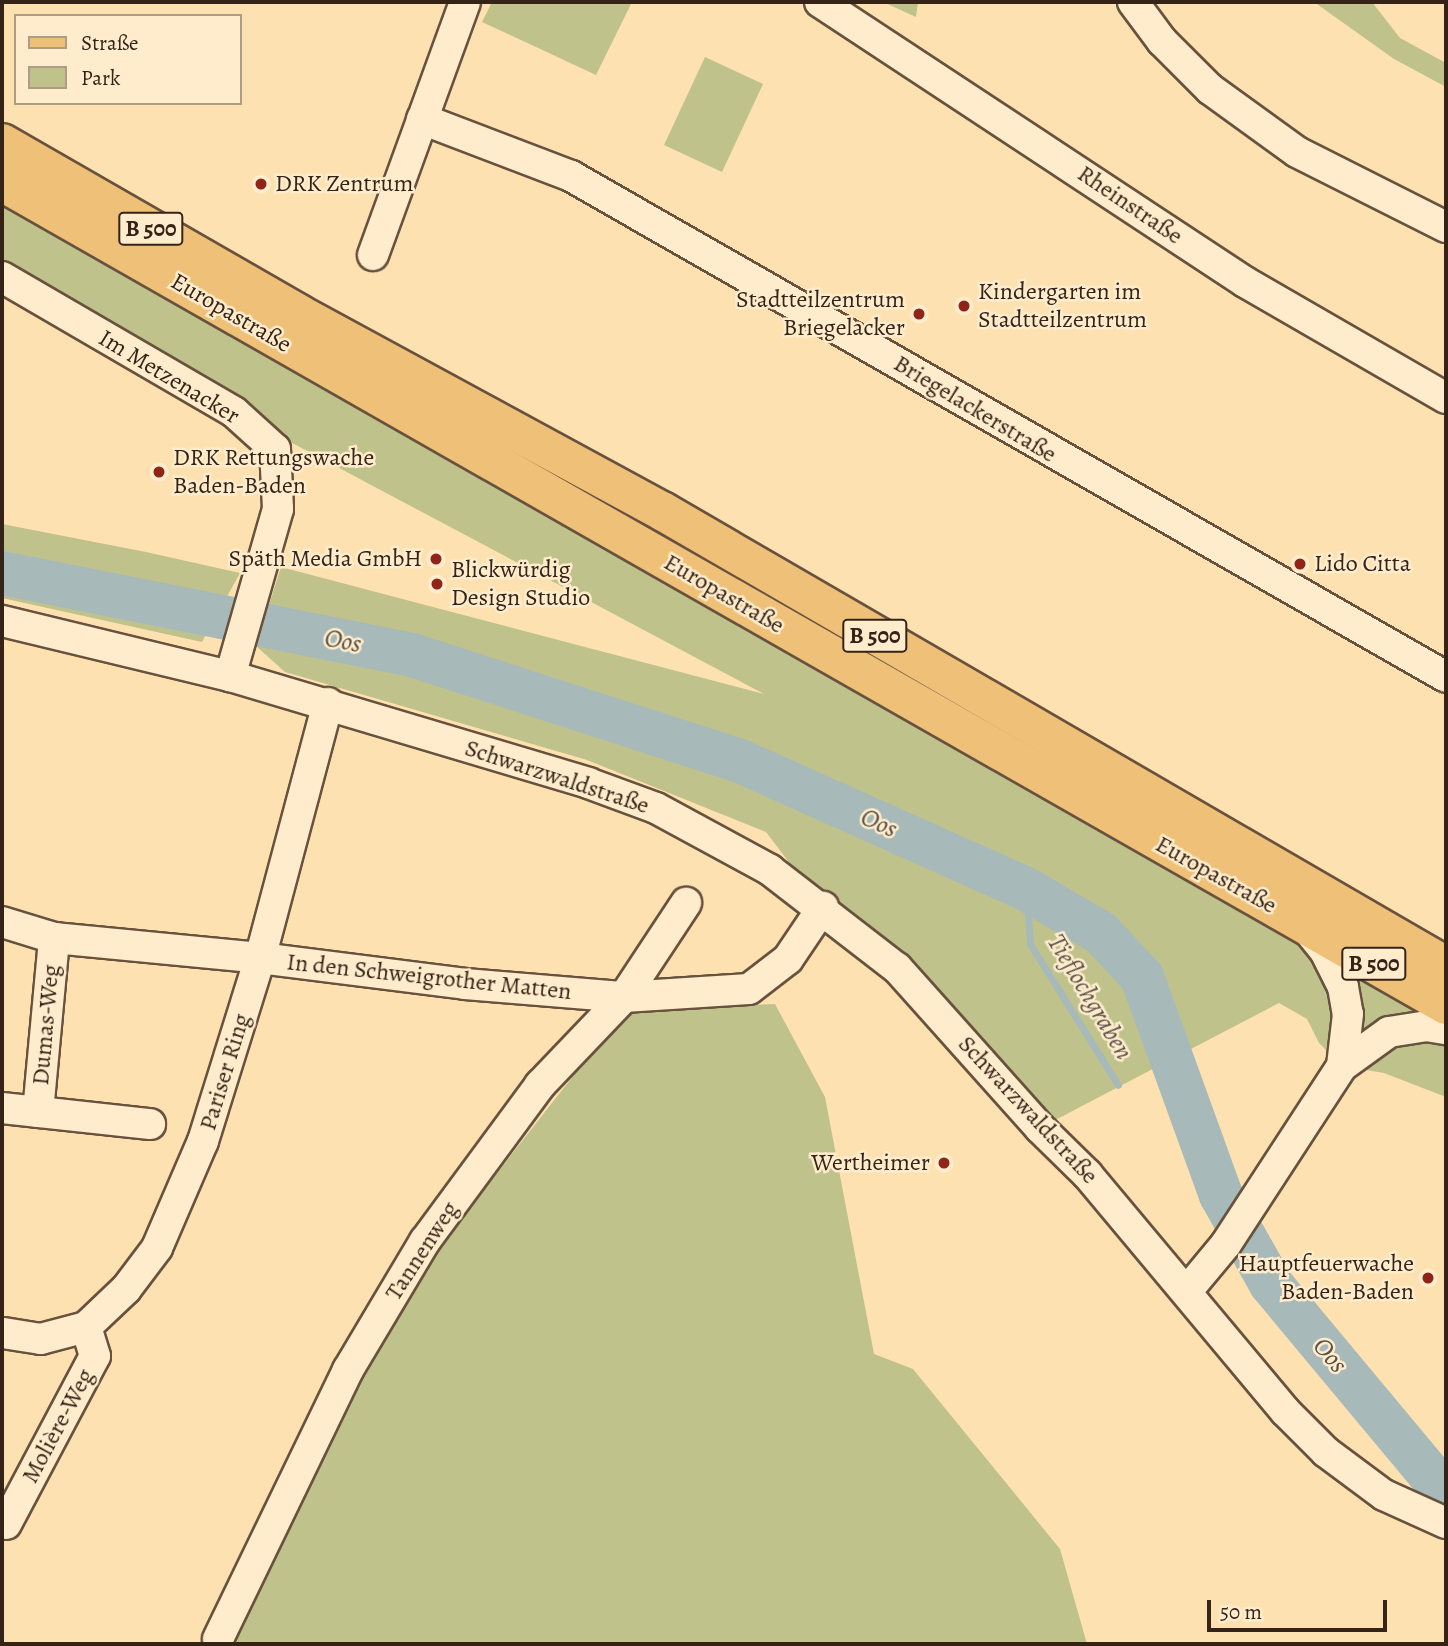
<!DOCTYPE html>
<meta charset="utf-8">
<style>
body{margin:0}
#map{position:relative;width:1448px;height:1646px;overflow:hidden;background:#fee1b1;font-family:Alegreya,serif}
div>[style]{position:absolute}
.green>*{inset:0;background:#c0c28b;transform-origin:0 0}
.stream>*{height:7px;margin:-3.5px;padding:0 3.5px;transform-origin:3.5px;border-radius:3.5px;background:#a7bab9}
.river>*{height:44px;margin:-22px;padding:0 22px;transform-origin:22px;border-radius:22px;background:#a7bab9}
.roads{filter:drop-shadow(2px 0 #68523e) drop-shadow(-2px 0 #68523e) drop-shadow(0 2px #68523e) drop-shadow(0 -2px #68523e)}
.minor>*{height:30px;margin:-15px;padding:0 15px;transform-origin:15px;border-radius:15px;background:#feeccc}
.major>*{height:38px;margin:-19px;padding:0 19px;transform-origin:19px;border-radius:19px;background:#efc078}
.dots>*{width:19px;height:19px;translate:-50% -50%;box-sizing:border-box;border:4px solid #feeccc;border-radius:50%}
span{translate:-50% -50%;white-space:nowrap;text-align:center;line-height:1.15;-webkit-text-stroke:5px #feeccc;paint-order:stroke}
.shield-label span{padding:2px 5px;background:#feeccc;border:2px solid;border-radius:5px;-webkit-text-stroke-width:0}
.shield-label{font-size:23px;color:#362317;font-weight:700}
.poi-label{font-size:24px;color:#362317}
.left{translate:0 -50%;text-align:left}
.right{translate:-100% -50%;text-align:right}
.street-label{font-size:24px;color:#362317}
.water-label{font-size:26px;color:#585048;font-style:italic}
.frame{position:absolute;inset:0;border:4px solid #362317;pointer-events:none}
.legend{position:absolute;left:14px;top:14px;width:228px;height:91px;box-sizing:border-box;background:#feeccc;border:2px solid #ae9c84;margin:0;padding:9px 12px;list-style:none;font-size:21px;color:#362317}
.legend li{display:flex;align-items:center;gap:14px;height:35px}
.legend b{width:35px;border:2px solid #ae9c84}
.scale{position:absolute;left:1207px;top:1600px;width:180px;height:32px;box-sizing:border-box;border:4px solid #362317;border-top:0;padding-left:9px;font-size:21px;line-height:24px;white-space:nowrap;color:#362317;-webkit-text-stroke:5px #feeccc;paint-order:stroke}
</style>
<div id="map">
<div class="green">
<i style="clip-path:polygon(492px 2px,632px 2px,596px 75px,482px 22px)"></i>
<i style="clip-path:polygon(883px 2px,918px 2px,916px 17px)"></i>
<i style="clip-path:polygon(1314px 2px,1372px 2px,1400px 38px,1446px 63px,1446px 87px,1394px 59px)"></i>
<i style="left:705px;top:57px;width:64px;height:97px;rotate:25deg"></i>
<i style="clip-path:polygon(2px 197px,1446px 1020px,1446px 1097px,1384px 1073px,1342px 1066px,1319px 1043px,1307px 1019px,1279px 1003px,1040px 1128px,823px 907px,766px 832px,587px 760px,285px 672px,256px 646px,281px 567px,764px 694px,234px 412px,2px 277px)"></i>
<i style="clip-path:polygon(2px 524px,146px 552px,240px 573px,202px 642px,2px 598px)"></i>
<i style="clip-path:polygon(775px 1004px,825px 1097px,874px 1354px,913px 1369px,1060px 1549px,1087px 1644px,224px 1644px,363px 1372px,425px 1265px,624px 1011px)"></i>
</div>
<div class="stream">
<i style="left:1026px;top:889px;width:55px;rotate:85.8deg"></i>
<i style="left:1030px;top:944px;width:166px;rotate:58deg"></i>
</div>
<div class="river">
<i style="left:2px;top:573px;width:418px;rotate:11.3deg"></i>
<i style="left:412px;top:655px;width:345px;rotate:17.9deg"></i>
<i style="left:740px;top:761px;width:313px;rotate:24.1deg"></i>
<i style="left:1026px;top:889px;width:87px;rotate:30.4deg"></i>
<i style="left:1101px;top:933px;width:60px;rotate:47deg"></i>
<i style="left:1142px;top:977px;width:232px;rotate:70.1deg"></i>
<i style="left:1221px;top:1195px;width:102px;rotate:60.7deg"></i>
<i style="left:1271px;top:1284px;width:273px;rotate:50.2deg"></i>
</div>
<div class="roads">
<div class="minor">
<i style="left:820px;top:2px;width:509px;rotate:33.38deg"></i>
<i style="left:1245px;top:282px;width:232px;rotate:30deg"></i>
<i style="left:1133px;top:2px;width:49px;rotate:53.4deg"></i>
<i style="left:1162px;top:41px;width:68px;rotate:45deg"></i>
<i style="left:1210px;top:89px;width:107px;rotate:35.9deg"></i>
<i style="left:1297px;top:152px;width:167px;rotate:26.7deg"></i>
<i style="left:422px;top:119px;width:160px;rotate:20.9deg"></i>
<i style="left:571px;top:176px;width:1008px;rotate:29.79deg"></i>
<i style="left:373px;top:255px;width:269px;rotate:-70deg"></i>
<i style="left:2px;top:277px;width:268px;rotate:30.2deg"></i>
<i style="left:234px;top:412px;width:55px;rotate:42.1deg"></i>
<i style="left:275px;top:449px;width:60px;rotate:87.1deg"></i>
<i style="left:278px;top:509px;width:174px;rotate:106deg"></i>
<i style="left:2px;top:621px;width:235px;rotate:13.6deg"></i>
<i style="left:230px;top:676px;width:374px;rotate:16.6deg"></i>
<i style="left:588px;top:783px;width:72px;rotate:20.2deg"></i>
<i style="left:656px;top:808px;width:130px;rotate:28.5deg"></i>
<i style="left:770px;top:870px;width:160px;rotate:37.7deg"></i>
<i style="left:897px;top:968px;width:215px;rotate:48.2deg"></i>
<i style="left:1040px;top:1128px;width:66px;rotate:44.4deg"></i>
<i style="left:1087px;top:1174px;width:309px;rotate:50.1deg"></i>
<i style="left:1285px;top:1411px;width:58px;rotate:45deg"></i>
<i style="left:1326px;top:1452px;width:72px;rotate:36.6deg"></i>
<i style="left:1384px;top:1495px;width:68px;rotate:24.3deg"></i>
<i style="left:328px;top:703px;width:264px;rotate:104.9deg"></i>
<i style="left:260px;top:958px;width:207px;rotate:7.2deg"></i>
<i style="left:465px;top:984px;width:160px;rotate:4.7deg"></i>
<i style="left:624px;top:997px;width:125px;rotate:-3.7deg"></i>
<i style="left:749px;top:989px;width:49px;rotate:-37.6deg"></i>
<i style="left:788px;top:959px;width:63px;rotate:-56.1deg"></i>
<i style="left:2px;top:922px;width:54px;rotate:17.1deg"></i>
<i style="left:54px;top:938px;width:207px;rotate:5.5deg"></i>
<i style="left:260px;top:958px;width:192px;rotate:107.3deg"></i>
<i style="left:203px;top:1141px;width:116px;rotate:113.3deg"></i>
<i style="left:157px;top:1248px;width:51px;rotate:127.1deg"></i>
<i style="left:126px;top:1289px;width:55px;rotate:136.5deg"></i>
<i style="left:86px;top:1327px;width:47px;rotate:165.1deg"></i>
<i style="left:41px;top:1339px;width:39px;rotate:-171deg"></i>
<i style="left:1308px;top:930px;width:27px;rotate:51deg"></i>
<i style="left:1325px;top:951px;width:40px;rotate:63.4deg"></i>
<i style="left:1343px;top:987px;width:27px;rotate:80deg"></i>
<i style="left:1348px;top:1014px;width:52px;rotate:96.6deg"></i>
<i style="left:2px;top:1108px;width:149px;rotate:6.2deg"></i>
<i style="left:38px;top:1112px;width:175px;rotate:-84.7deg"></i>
<i style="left:1187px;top:1291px;width:61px;rotate:-50.3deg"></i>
<i style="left:1226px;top:1244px;width:212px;rotate:-56.9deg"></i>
<i style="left:1342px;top:1066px;width:58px;rotate:-35.9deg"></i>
<i style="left:1389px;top:1032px;width:37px;rotate:-9deg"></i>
<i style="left:1426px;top:1026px;width:20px;rotate:9deg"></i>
<i style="left:6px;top:1524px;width:190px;rotate:-62.1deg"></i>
<i style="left:95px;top:1356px;width:30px;rotate:-107deg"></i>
<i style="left:218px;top:1639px;width:299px;rotate:-64.2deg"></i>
<i style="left:348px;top:1370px;width:150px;rotate:-59.2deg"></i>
<i style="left:425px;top:1241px;width:194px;rotate:-53.6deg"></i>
<i style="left:540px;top:1085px;width:122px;rotate:-46.3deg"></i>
<i style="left:624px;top:997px;width:113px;rotate:-56.6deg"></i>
</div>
<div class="major">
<i style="left:2px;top:143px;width:343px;rotate:29.9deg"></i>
<i style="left:299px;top:314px;width:413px;rotate:28.5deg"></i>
<i style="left:662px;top:511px;width:906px;rotate:30.13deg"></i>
<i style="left:2px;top:182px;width:1662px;rotate:29.68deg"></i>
</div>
</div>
<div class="dots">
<i style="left:261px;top:184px;background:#8f2418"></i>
<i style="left:964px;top:306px;background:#8f2418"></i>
<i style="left:919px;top:314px;background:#8f2418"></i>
<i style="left:159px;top:472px;background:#8f2418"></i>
<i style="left:436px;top:559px;background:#8f2418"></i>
<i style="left:1300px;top:564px;background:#8f2418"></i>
<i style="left:437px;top:584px;background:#8f2418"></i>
<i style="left:944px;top:1163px;background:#8f2418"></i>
<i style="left:1428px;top:1278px;background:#8f2418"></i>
</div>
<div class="shield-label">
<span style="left:151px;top:229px">B 500</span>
<span style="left:875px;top:636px">B 500</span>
<span style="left:1374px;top:964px">B 500</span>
</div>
<div class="poi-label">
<span class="left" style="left:275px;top:184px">DRK Zentrum</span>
<span class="left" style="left:978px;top:306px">Kindergarten im<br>Stadtteilzentrum</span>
<span class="right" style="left:905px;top:314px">Stadtteilzentrum<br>Briegelacker</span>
<span class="left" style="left:173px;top:472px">DRK Rettungswache<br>Baden-Baden</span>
<span class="right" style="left:422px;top:559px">Späth Media GmbH</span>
<span class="left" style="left:1314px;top:564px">Lido Citta</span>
<span class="left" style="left:451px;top:584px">Blickwürdig<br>Design Studio</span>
<span class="right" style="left:930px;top:1163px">Wertheimer</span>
<span class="right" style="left:1414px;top:1278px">Hauptfeuerwache<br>Baden-Baden</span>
</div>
<div class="street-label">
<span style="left:1130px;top:205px;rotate:34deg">Rheinstraße</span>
<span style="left:231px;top:313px;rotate:30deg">Europastraße</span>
<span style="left:169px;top:377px;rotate:31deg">Im Metzenacker</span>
<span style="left:975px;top:409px;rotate:31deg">Briegelackerstraße</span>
<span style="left:724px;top:594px;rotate:30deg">Europastraße</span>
<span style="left:557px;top:777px;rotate:18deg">Schwarzwaldstraße</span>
<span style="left:1216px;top:875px;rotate:29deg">Europastraße</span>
<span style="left:429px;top:977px;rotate:6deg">In den Schweigrother Matten</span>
<span style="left:46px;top:1025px;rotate:-85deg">Dumas-Weg</span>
<span style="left:225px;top:1072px;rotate:-73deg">Pariser Ring</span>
<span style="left:1028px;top:1110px;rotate:47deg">Schwarzwaldstraße</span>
<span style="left:422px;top:1251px;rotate:-57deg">Tannenweg</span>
<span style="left:58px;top:1426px;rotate:-62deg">Molière-Weg</span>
</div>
<div class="water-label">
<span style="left:343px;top:641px;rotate:11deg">Oos</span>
<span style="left:879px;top:823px;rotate:24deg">Oos</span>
<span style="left:1090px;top:997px;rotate:59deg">Tieflochgraben</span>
<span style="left:1330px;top:1355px;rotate:50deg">Oos</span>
</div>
<div class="frame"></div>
<ul class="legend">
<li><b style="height:9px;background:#efc078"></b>Straße</li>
<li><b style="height:19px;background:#c0c28b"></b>Park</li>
</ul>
<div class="scale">50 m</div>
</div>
